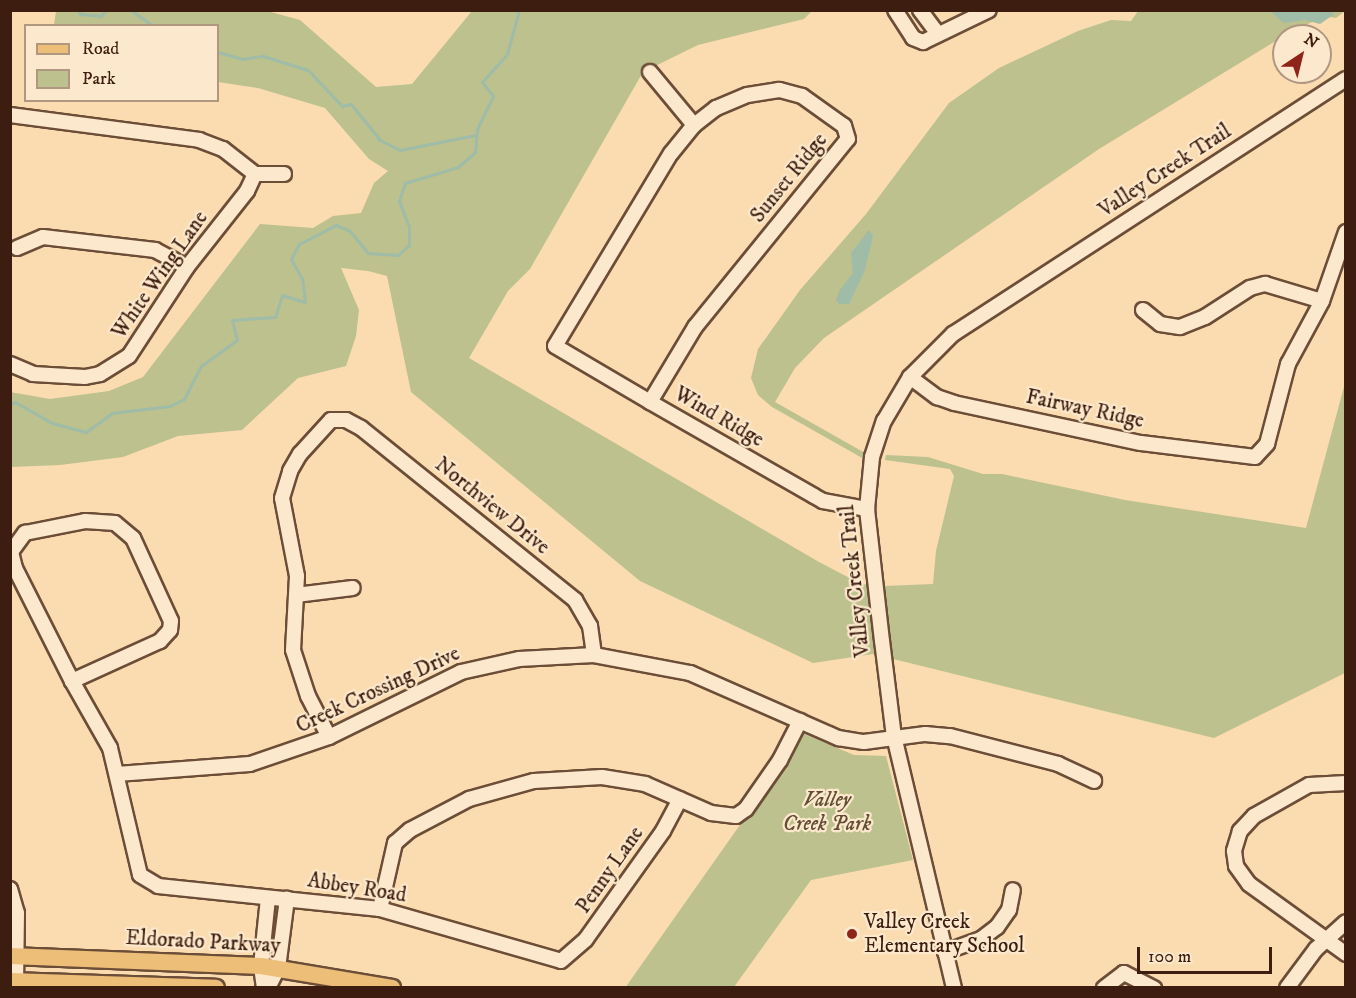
<!DOCTYPE html>
<style>
body{margin:0}
#map{position:relative;width:1356px;height:998px;overflow:hidden;background:#fadcb0;font-family:"IM FELL DW Pica",serif}
div>[style]{position:absolute}
.green>*{inset:0;background:#bcc18d}
.water>*{inset:0;background:#9fbca8}
.stream>*{height:3px;margin:-1.5px;padding:0 1.5px;transform-origin:1.5px;border-radius:1.5px;background:#9fbca8}
.roads{filter:drop-shadow(2px 0 #6c4d37) drop-shadow(-2px 0 #6c4d37) drop-shadow(0 2px #6c4d37) drop-shadow(0 -2px #6c4d37)}
.minor>*{height:14px;margin:-7px;padding:0 7px;transform-origin:7px;border-radius:7px;background:#fce8cc}
.major>*{height:16px;margin:-8px;padding:0 8px;transform-origin:8px;border-radius:8px;background:#edbe78}
.dots>*{width:16px;height:16px;translate:-50% -50%;box-sizing:border-box;border:3px solid #fce8cc;border-radius:50%}
span{translate:-50% -50%;white-space:nowrap;text-align:center;line-height:1.15;-webkit-text-stroke:4.5px #fce8cc;paint-order:stroke}
.street-label{font-size:21px;color:#3d1d0f}
.park-label{font-size:21px;color:#634e35;font-style:italic}
.poi-label{font-size:21px;color:#3d1d0f}
.left{translate:0 -50%;text-align:left}
.frame{position:absolute;inset:0;border:12px solid #3d1d0f;pointer-events:none}
.legend{position:absolute;left:24px;top:24px;width:195px;height:78px;box-sizing:border-box;background:#fce8cc;border:2px solid #b09780;margin:0;padding:8px 10px;list-style:none;font-size:18px;color:#3d1d0f}
.legend li{display:flex;align-items:center;gap:12px;height:30px}
.legend b{width:30px;border:2px solid #b09780}
.north{position:absolute;left:1272px;top:24px;width:60px;height:60px;box-sizing:border-box;background:#fce8cc;border:2px solid #b09780;border-radius:50%;rotate:35deg;font-size:16px;font-weight:700;line-height:24px;text-align:center;color:#3d1d0f}
.north::after{content:'';display:block;margin:auto;width:21px;height:27px;background:#8f2418;clip-path:polygon(50% 0,100% 100%,50% 72%,0 100%)}
.scale{position:absolute;left:1137px;top:947px;width:135px;height:27px;box-sizing:border-box;border:3px solid #3d1d0f;border-top:0;padding-left:8px;font-size:18px;line-height:21px;white-space:nowrap;color:#3d1d0f;-webkit-text-stroke:4px #fce8cc;paint-order:stroke}
</style>
<div id="map">
<div class="green">
<i style="clip-path:polygon(56px 11px,267px 11px,300px 20px,376px 87px,412px 84px,472px 11px,812px 11px,804px 19px,698px 45px,643px 72px,530px 269px,508px 291px,469px 358px,819px 562px,861px 584px,884px 586px,933px 584px,936px 551px,954px 476px,950px 469px,885px 460px,886px 455px,928px 457px,983px 474px,1002px 474px,1125px 500px,1306px 528px,1345px 383px,1345px 673px,1214px 738px,873px 654px,813px 663px,640px 581px,411px 392px,387px 276px,368px 271px,341px 268px,359px 310px,356px 336px,346px 366px,298px 378px,242px 430px,178px 436px,123px 457px,60px 465px,11px 467px,10px 392px,50px 399px,109px 391px,143px 377px,260px 224px,313px 228px,333px 216px,361px 213px,374px 183px,388px 171px,369px 159px,325px 108px,258px 88px,218px 82px,218px 26px,54px 25px)"></i>
<i style="clip-path:polygon(1138px 11px,1345px 11px,1336px 18px,1324px 16px,1284px 36px,1099px 149px,824px 338px,795px 368px,775px 402px,865px 453px,864px 459px,772px 407px,758px 395px,751px 378px,758px 349px,800px 290px,866px 214px,949px 103px,999px 68px,1078px 31px,1111px 20px,1131px 21px)"></i>
<i style="clip-path:polygon(804px 734px,854px 755px,886px 756px,913px 860px,811px 880px,734px 987px,625px 988px)"></i>
</div>
<div class="water">
<i style="clip-path:polygon(1270px 11px,1333px 11px,1333px 15px,1320px 24px,1305px 20px,1284px 23px)"></i>
<i style="clip-path:polygon(869px 230px,873px 236px,865px 270px,849px 304px,839px 304px,836px 300px,839px 291px,853px 273px,851px 253px)"></i>
</div>
<div class="stream">
<i style="left:78px;top:10px;width:4px;rotate:63deg"></i>
<i style="left:80px;top:14px;width:21px;rotate:5deg"></i>
<i style="left:101px;top:16px;width:8px;rotate:-50deg"></i>
<i style="left:131px;top:10px;width:27px;rotate:36deg"></i>
<i style="left:218px;top:52px;width:26px;rotate:16deg"></i>
<i style="left:243px;top:59px;width:20px;rotate:-9deg"></i>
<i style="left:263px;top:56px;width:47px;rotate:17.3deg"></i>
<i style="left:308px;top:70px;width:50px;rotate:46.6deg"></i>
<i style="left:342px;top:106px;width:9px;rotate:-13deg"></i>
<i style="left:351px;top:104px;width:46px;rotate:51.1deg"></i>
<i style="left:380px;top:140px;width:22px;rotate:27deg"></i>
<i style="left:400px;top:150px;width:77px;rotate:-11.2deg"></i>
<i style="left:10px;top:405px;width:6px;rotate:-31deg"></i>
<i style="left:15px;top:402px;width:43px;rotate:29.6deg"></i>
<i style="left:52px;top:423px;width:35px;rotate:15deg"></i>
<i style="left:86px;top:432px;width:32px;rotate:-36deg"></i>
<i style="left:112px;top:413px;width:58px;rotate:-6.9deg"></i>
<i style="left:170px;top:406px;width:16px;rotate:-27deg"></i>
<i style="left:184px;top:399px;width:37px;rotate:-63deg"></i>
<i style="left:201px;top:366px;width:44px;rotate:-35.8deg"></i>
<i style="left:237px;top:340px;width:21px;rotate:-104deg"></i>
<i style="left:232px;top:320px;width:43px;rotate:-4deg"></i>
<i style="left:275px;top:317px;width:23px;rotate:-72deg"></i>
<i style="left:282px;top:295px;width:24px;rotate:17deg"></i>
<i style="left:305px;top:302px;width:23px;rotate:-97deg"></i>
<i style="left:302px;top:279px;width:23px;rotate:-119deg"></i>
<i style="left:291px;top:259px;width:17px;rotate:-62deg"></i>
<i style="left:299px;top:244px;width:42px;rotate:-27.2deg"></i>
<i style="left:336px;top:225px;width:15px;rotate:23deg"></i>
<i style="left:350px;top:231px;width:28px;rotate:51deg"></i>
<i style="left:368px;top:253px;width:30px;rotate:4deg"></i>
<i style="left:398px;top:255px;width:15px;rotate:-42deg"></i>
<i style="left:409px;top:245px;width:18px;rotate:-90deg"></i>
<i style="left:409px;top:227px;width:28px;rotate:-111deg"></i>
<i style="left:399px;top:201px;width:19px;rotate:-72deg"></i>
<i style="left:405px;top:183px;width:55px;rotate:-16.8deg"></i>
<i style="left:458px;top:167px;width:23px;rotate:-41deg"></i>
<i style="left:475px;top:152px;width:23px;rotate:-85deg"></i>
<i style="left:477px;top:129px;width:37px;rotate:-64deg"></i>
<i style="left:493px;top:96px;width:18px;rotate:-128deg"></i>
<i style="left:482px;top:82px;width:38px;rotate:-48deg"></i>
<i style="left:507px;top:54px;width:46px;rotate:-74.7deg"></i>
</div>
<div class="roads">
<div class="minor">
<i style="left:895px;top:10px;width:33px;rotate:57deg"></i>
<i style="left:913px;top:38px;width:11px;rotate:22deg"></i>
<i style="left:923px;top:42px;width:73px;rotate:-25.9deg"></i>
<i style="left:920px;top:10px;width:30px;rotate:53deg"></i>
<i style="left:650px;top:72px;width:69px;rotate:50.3deg"></i>
<i style="left:10px;top:115px;width:191px;rotate:7.5deg"></i>
<i style="left:199px;top:140px;width:26px;rotate:21deg"></i>
<i style="left:223px;top:149px;width:41px;rotate:38deg"></i>
<i style="left:255px;top:174px;width:29px"></i>
<i style="left:17px;top:248px;width:28px;rotate:-23deg"></i>
<i style="left:43px;top:237px;width:17px;rotate:7deg"></i>
<i style="left:60px;top:239px;width:96px;rotate:6.6deg"></i>
<i style="left:155px;top:250px;width:36px;rotate:28deg"></i>
<i style="left:1143px;top:310px;width:22px;rotate:39deg"></i>
<i style="left:1160px;top:324px;width:20px;rotate:9deg"></i>
<i style="left:1180px;top:327px;width:27px;rotate:-22deg"></i>
<i style="left:1205px;top:317px;width:54px;rotate:-32.8deg"></i>
<i style="left:1250px;top:288px;width:16px;rotate:-15deg"></i>
<i style="left:1265px;top:284px;width:59px;rotate:16.6deg"></i>
<i style="left:10px;top:364px;width:25px;rotate:23deg"></i>
<i style="left:33px;top:374px;width:52px;rotate:3.3deg"></i>
<i style="left:85px;top:377px;width:15px;rotate:-11deg"></i>
<i style="left:100px;top:374px;width:34px;rotate:-32deg"></i>
<i style="left:129px;top:356px;width:106px;rotate:-56.9deg"></i>
<i style="left:187px;top:267px;width:97px;rotate:-51.7deg"></i>
<i style="left:247px;top:191px;width:19px;rotate:-65deg"></i>
<i style="left:910px;top:377px;width:34px;rotate:37deg"></i>
<i style="left:937px;top:397px;width:18px;rotate:19deg"></i>
<i style="left:954px;top:403px;width:191px;rotate:12.1deg"></i>
<i style="left:1141px;top:443px;width:115px;rotate:7deg"></i>
<i style="left:1255px;top:457px;width:18px;rotate:-47deg"></i>
<i style="left:1267px;top:444px;width:83px;rotate:-75.3deg"></i>
<i style="left:1288px;top:364px;width:72px;rotate:-61.6deg"></i>
<i style="left:1322px;top:301px;width:73px;rotate:-70.8deg"></i>
<i style="left:650px;top:402px;width:87px;rotate:-59deg"></i>
<i style="left:695px;top:327px;width:242px;rotate:-50.9deg"></i>
<i style="left:848px;top:139px;width:14px;rotate:-107deg"></i>
<i style="left:844px;top:126px;width:52px;rotate:-144.5deg"></i>
<i style="left:802px;top:96px;width:24px;rotate:-165deg"></i>
<i style="left:779px;top:90px;width:32px;rotate:171deg"></i>
<i style="left:747px;top:95px;width:34px;rotate:157deg"></i>
<i style="left:716px;top:108px;width:28px;rotate:142deg"></i>
<i style="left:694px;top:125px;width:36px;rotate:129deg"></i>
<i style="left:671px;top:153px;width:225px;rotate:121deg"></i>
<i style="left:555px;top:346px;width:110px;rotate:30.5deg"></i>
<i style="left:650px;top:402px;width:189px;rotate:29.8deg"></i>
<i style="left:814px;top:496px;width:10px;rotate:29deg"></i>
<i style="left:823px;top:501px;width:45px;rotate:10.3deg"></i>
<i style="left:85px;top:521px;width:30px;rotate:4deg"></i>
<i style="left:115px;top:523px;width:23px;rotate:40deg"></i>
<i style="left:133px;top:538px;width:91px;rotate:65.4deg"></i>
<i style="left:171px;top:621px;width:9px;rotate:96deg"></i>
<i style="left:170px;top:630px;width:15px;rotate:132deg"></i>
<i style="left:160px;top:641px;width:97px;rotate:155.6deg"></i>
<i style="left:72px;top:681px;width:127px;rotate:-116.8deg"></i>
<i style="left:15px;top:568px;width:16px;rotate:-104deg"></i>
<i style="left:11px;top:552px;width:24px;rotate:-54deg"></i>
<i style="left:25px;top:533px;width:61px;rotate:-11.3deg"></i>
<i style="left:296px;top:595px;width:57px;rotate:-7deg"></i>
<i style="left:72px;top:681px;width:77px;rotate:60.4deg"></i>
<i style="left:110px;top:748px;width:130px;rotate:76.7deg"></i>
<i style="left:140px;top:875px;width:21px;rotate:31deg"></i>
<i style="left:158px;top:886px;width:223px;rotate:5.9deg"></i>
<i style="left:380px;top:909px;width:188px;rotate:16deg"></i>
<i style="left:561px;top:961px;width:33px;rotate:-41deg"></i>
<i style="left:586px;top:939px;width:133px;rotate:-54.5deg"></i>
<i style="left:663px;top:831px;width:36px;rotate:-62deg"></i>
<i style="left:329px;top:737px;width:46px;rotate:-117.1deg"></i>
<i style="left:308px;top:696px;width:48px;rotate:-108.1deg"></i>
<i style="left:293px;top:650px;width:74px;rotate:-86.9deg"></i>
<i style="left:297px;top:576px;width:79px;rotate:-100.9deg"></i>
<i style="left:282px;top:498px;width:28px;rotate:-73deg"></i>
<i style="left:290px;top:471px;width:20px;rotate:-60deg"></i>
<i style="left:300px;top:454px;width:46px;rotate:-47.6deg"></i>
<i style="left:331px;top:420px;width:15px"></i>
<i style="left:346px;top:420px;width:17px;rotate:28deg"></i>
<i style="left:361px;top:428px;width:275px;rotate:38.8deg"></i>
<i style="left:575px;top:600px;width:30px;rotate:60deg"></i>
<i style="left:590px;top:626px;width:29px;rotate:82deg"></i>
<i style="left:117px;top:774px;width:133px;rotate:-4.3deg"></i>
<i style="left:250px;top:764px;width:83px;rotate:-18.9deg"></i>
<i style="left:329px;top:737px;width:147px;rotate:-26.2deg"></i>
<i style="left:461px;top:672px;width:59px;rotate:-12.6deg"></i>
<i style="left:519px;top:659px;width:75px;rotate:-3.1deg"></i>
<i style="left:594px;top:655px;width:98px;rotate:10.6deg"></i>
<i style="left:690px;top:673px;width:162px;rotate:23.7deg"></i>
<i style="left:838px;top:738px;width:26px;rotate:9deg"></i>
<i style="left:864px;top:742px;width:62px;rotate:-7.5deg"></i>
<i style="left:925px;top:734px;width:25px;rotate:5deg"></i>
<i style="left:950px;top:736px;width:112px;rotate:14.5deg"></i>
<i style="left:1058px;top:764px;width:40px;rotate:25deg"></i>
<i style="left:1346px;top:783px;width:37px;rotate:177deg"></i>
<i style="left:1309px;top:785px;width:63px;rotate:150.6deg"></i>
<i style="left:1254px;top:816px;width:21px;rotate:133deg"></i>
<i style="left:1240px;top:831px;width:21px;rotate:107deg"></i>
<i style="left:1234px;top:851px;width:15px;rotate:82deg"></i>
<i style="left:1236px;top:866px;width:22px;rotate:54deg"></i>
<i style="left:1249px;top:884px;width:120px;rotate:35.8deg"></i>
<i style="left:10px;top:889px;width:25px;rotate:74deg"></i>
<i style="left:17px;top:913px;width:68px;rotate:90.8deg"></i>
<i style="left:380px;top:909px;width:68px;rotate:-77.2deg"></i>
<i style="left:395px;top:843px;width:20px;rotate:-41deg"></i>
<i style="left:410px;top:830px;width:67px;rotate:-27.7deg"></i>
<i style="left:469px;top:799px;width:67px;rotate:-15.5deg"></i>
<i style="left:534px;top:781px;width:68px;rotate:-3.4deg"></i>
<i style="left:602px;top:777px;width:44px;rotate:9.2deg"></i>
<i style="left:645px;top:784px;width:72px;rotate:23.7deg"></i>
<i style="left:711px;top:813px;width:25px;rotate:7deg"></i>
<i style="left:736px;top:816px;width:12px;rotate:-35deg"></i>
<i style="left:746px;top:809px;width:60px;rotate:-55.2deg"></i>
<i style="left:780px;top:760px;width:44px;rotate:-62.9deg"></i>
<i style="left:945px;top:952px;width:38px;rotate:-20deg"></i>
<i style="left:981px;top:939px;width:20px;rotate:-37deg"></i>
<i style="left:997px;top:927px;width:21px;rotate:-55deg"></i>
<i style="left:1009px;top:910px;width:20px;rotate:-79deg"></i>
<i style="left:264px;top:988px;width:22px;rotate:-98deg"></i>
<i style="left:261px;top:966px;width:68px;rotate:-84.1deg"></i>
<i style="left:268px;top:988px;width:22px;rotate:-63deg"></i>
<i style="left:278px;top:968px;width:70px;rotate:-82.6deg"></i>
<i style="left:954px;top:988px;width:258px;rotate:-103.4deg"></i>
<i style="left:894px;top:737px;width:97px;rotate:-97.1deg"></i>
<i style="left:882px;top:641px;width:133px;rotate:-96.5deg"></i>
<i style="left:867px;top:509px;width:52px;rotate:-84.5deg"></i>
<i style="left:872px;top:457px;width:38px;rotate:-72deg"></i>
<i style="left:884px;top:421px;width:51px;rotate:-59.4deg"></i>
<i style="left:910px;top:377px;width:61px;rotate:-45deg"></i>
<i style="left:953px;top:334px;width:468px;rotate:-33deg"></i>
<i style="left:1104px;top:988px;width:25px;rotate:-37deg"></i>
<i style="left:1124px;top:973px;width:34px;rotate:27deg"></i>
<i style="left:1287px;top:988px;width:49px;rotate:-53.4deg"></i>
<i style="left:1316px;top:949px;width:40px;rotate:-42deg"></i>
</div>
<div class="major">
<i style="left:10px;top:956px;width:251px;rotate:2.3deg"></i>
<i style="left:261px;top:966px;width:133px;rotate:9.5deg"></i>
<i style="left:10px;top:981px;width:206px;rotate:1.9deg"></i>
</div>
</div>
<div class="dots">
<i style="left:852px;top:934px;background:#8f2418"></i>
</div>
<div class="street-label">
<span style="left:1165px;top:171px;rotate:-33deg">Valley Creek Trail</span>
<span style="left:789px;top:178px;rotate:-51deg">Sunset Ridge</span>
<span style="left:160px;top:275px;rotate:-55deg">White Wing Lane</span>
<span style="left:1085px;top:409px;rotate:12deg">Fairway Ridge</span>
<span style="left:719px;top:417px;rotate:30deg">Wind Ridge</span>
<span style="left:492px;top:506px;rotate:39deg">Northview Drive</span>
<span style="left:855px;top:581px;rotate:-96deg">Valley Creek Trail</span>
<span style="left:378px;top:690px;rotate:-25deg">Creek Crossing Drive</span>
<span style="left:610px;top:870px;rotate:-55deg">Penny Lane</span>
<span style="left:357px;top:888px;rotate:9deg">Abbey Road</span>
<span style="left:203px;top:942px;rotate:3deg">Eldorado Parkway</span>
</div>
<div class="park-label">
<span style="left:827px;top:812px">Valley<br>Creek Park</span>
</div>
<div class="poi-label">
<span class="left" style="left:864px;top:934px">Valley Creek<br>Elementary School</span>
</div>
<div class="frame"></div>
<ul class="legend">
<li><b style="height:8px;background:#edbe78"></b>Road</li>
<li><b style="height:16px;background:#bcc18d"></b>Park</li>
</ul>
<div class="north">N</div>
<div class="scale">100 m</div>
</div>
